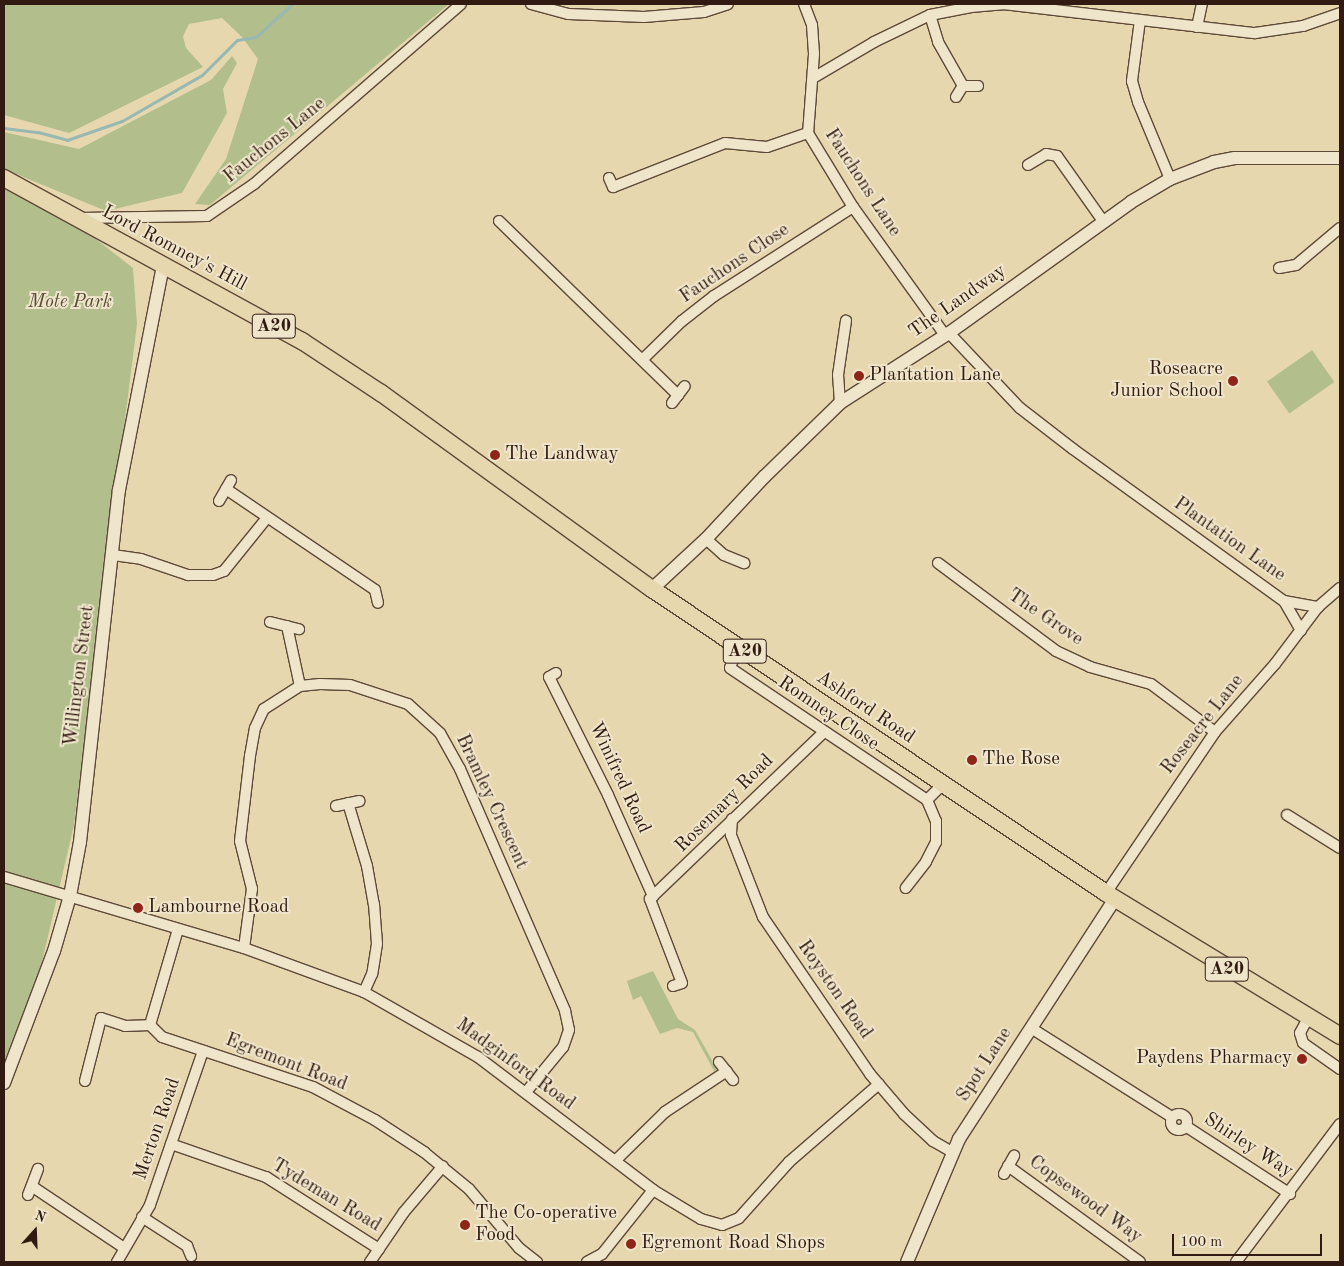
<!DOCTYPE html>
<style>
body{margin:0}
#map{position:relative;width:1344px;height:1266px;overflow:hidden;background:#e7d7af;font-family:"Old Standard TT",serif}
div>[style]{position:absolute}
.green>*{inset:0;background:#b2bf8d;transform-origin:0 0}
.stream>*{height:3px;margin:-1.5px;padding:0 1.5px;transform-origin:1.5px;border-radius:1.5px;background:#98b8b2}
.roads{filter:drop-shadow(1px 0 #5e4938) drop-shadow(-1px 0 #5e4938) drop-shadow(0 1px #5e4938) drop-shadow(0 -1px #5e4938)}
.minor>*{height:10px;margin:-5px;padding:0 5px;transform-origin:5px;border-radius:5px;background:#efe5cb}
.minor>.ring{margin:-5px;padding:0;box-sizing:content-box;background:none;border:10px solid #efe5cb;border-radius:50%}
.tertiary>*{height:12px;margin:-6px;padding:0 6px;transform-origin:6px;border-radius:6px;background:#efe5cb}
.primary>*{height:16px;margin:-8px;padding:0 8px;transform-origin:8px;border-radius:8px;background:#e7d7af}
.dots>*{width:14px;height:14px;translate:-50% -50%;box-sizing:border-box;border:2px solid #efe5cb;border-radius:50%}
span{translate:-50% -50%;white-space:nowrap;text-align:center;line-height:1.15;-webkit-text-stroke:4px #efe5cb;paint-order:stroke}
.shield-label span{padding:1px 4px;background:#efe5cb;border:1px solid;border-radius:4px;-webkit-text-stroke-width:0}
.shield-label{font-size:18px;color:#301a11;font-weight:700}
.street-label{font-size:19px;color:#301a11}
.park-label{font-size:19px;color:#574c36;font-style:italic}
.poi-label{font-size:19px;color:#301a11}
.right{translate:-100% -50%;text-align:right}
.left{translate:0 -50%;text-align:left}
.frame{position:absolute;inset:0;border:5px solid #301a11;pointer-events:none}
.north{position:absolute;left:10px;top:1206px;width:50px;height:50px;-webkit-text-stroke:4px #efe5cb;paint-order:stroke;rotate:20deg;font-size:14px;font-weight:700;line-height:20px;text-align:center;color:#301a11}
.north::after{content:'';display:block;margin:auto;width:18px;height:22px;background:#301a11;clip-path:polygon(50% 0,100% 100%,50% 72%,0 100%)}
.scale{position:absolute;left:1172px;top:1234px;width:150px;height:22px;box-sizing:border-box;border:2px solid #301a11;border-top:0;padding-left:6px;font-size:15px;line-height:18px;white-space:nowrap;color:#301a11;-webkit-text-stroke:4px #efe5cb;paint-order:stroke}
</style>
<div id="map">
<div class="green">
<i style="clip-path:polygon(4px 4px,449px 4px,210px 205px,195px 204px,226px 159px,258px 59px,242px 37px,222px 18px,189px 24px,183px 36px,186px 48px,203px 67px,69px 133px,4px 115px)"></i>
<i style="clip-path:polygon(232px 56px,237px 63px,223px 89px,227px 113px,182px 193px,106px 211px,4px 169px,4px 132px,79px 149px,211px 80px)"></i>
<i style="clip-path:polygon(4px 185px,92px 236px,133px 268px,137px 324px,74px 825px,41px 966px,4px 1065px)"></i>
<i style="left:1312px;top:350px;width:39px;height:55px;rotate:55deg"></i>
<i style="clip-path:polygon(653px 971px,678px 1019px,695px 1030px,717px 1069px,714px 1071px,693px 1032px,677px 1028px,660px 1034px,641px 996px,633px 1000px,627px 981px)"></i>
</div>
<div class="stream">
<i style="left:4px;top:128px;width:34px;rotate:7deg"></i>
<i style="left:38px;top:132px;width:30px;rotate:15deg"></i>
<i style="left:67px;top:140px;width:58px;rotate:-19.1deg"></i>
<i style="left:122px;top:121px;width:92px;rotate:-29.9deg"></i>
<i style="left:202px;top:75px;width:49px;rotate:-45deg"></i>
<i style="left:237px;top:40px;width:19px;rotate:-9deg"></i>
<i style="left:256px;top:37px;width:49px;rotate:-42.5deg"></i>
</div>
<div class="roads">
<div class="minor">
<i style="left:531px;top:4px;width:39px;rotate:15deg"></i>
<i style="left:569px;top:14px;width:75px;rotate:2.3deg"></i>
<i style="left:644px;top:17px;width:60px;rotate:-4.8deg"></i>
<i style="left:704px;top:12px;width:25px;rotate:-18deg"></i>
<i style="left:804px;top:4px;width:22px;rotate:69deg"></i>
<i style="left:812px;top:25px;width:29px;rotate:86deg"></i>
<i style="left:814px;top:54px;width:79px;rotate:94.3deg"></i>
<i style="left:808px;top:133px;width:87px;rotate:58.7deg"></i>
<i style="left:853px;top:207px;width:158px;rotate:54.3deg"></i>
<i style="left:930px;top:15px;width:28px;rotate:73deg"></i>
<i style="left:938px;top:42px;width:51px;rotate:60.4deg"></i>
<i style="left:1140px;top:20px;width:62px;rotate:97.5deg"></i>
<i style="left:1132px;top:81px;width:22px;rotate:74deg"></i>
<i style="left:1138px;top:102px;width:83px;rotate:67.4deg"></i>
<i style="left:1197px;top:27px;width:24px;rotate:-78deg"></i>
<i style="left:813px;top:78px;width:71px;rotate:-30.5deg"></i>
<i style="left:874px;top:42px;width:62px;rotate:-25.7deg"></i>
<i style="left:930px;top:15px;width:42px;rotate:-11deg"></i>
<i style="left:971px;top:7px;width:32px;rotate:-5deg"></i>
<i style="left:1003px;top:4px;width:254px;rotate:6.6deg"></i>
<i style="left:1255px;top:33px;width:49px;rotate:-8.3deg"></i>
<i style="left:1303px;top:26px;width:39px;rotate:-19deg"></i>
<i style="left:956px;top:97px;width:13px;rotate:-58deg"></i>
<i style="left:963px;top:86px;width:15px"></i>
<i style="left:1028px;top:165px;width:21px;rotate:-31deg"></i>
<i style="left:1046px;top:154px;width:11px;rotate:10deg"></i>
<i style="left:1057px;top:156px;width:80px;rotate:54.7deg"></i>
<i style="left:609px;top:178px;width:10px;rotate:66deg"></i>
<i style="left:613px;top:187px;width:120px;rotate:-21.4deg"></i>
<i style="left:725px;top:143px;width:42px;rotate:5.4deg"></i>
<i style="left:767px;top:147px;width:43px;rotate:-18.9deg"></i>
<i style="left:81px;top:218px;width:126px;rotate:-0.9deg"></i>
<i style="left:207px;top:216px;width:57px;rotate:-34.2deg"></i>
<i style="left:254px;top:184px;width:274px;rotate:-41deg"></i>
<i style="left:499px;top:221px;width:250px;rotate:44.2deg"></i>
<i style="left:1279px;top:268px;width:17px;rotate:-10deg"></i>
<i style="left:1296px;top:265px;width:57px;rotate:-40.1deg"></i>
<i style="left:949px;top:333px;width:103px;rotate:46.6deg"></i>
<i style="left:1020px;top:408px;width:67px;rotate:37.7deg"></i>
<i style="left:1073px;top:449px;width:260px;rotate:35.8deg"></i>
<i style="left:1284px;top:601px;width:35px;rotate:10deg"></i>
<i style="left:643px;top:359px;width:54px;rotate:-44.3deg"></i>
<i style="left:682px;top:321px;width:41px;rotate:-38deg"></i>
<i style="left:714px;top:296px;width:165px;rotate:-32.6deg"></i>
<i style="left:672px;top:403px;width:21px;rotate:-53deg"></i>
<i style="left:840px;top:403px;width:28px;rotate:-94deg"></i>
<i style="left:838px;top:375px;width:55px;rotate:-81.6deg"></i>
<i style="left:226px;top:489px;width:180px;rotate:34.1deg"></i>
<i style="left:375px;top:590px;width:13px;rotate:77deg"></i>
<i style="left:219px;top:501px;width:24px;rotate:-60deg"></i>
<i style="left:706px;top:539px;width:24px;rotate:42deg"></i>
<i style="left:724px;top:555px;width:22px;rotate:22deg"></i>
<i style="left:113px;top:555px;width:28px;rotate:8deg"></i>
<i style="left:141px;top:559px;width:50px;rotate:18.8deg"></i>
<i style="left:188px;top:575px;width:25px"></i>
<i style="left:213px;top:575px;width:12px;rotate:-20deg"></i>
<i style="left:224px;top:571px;width:67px;rotate:-51.1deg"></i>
<i style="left:938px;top:563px;width:147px;rotate:36.7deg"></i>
<i style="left:1056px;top:651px;width:38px;rotate:25deg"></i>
<i style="left:1090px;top:667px;width:63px;rotate:15.6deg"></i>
<i style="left:1151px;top:684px;width:80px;rotate:36.9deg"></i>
<i style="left:1284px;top:601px;width:34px;rotate:60deg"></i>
<i style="left:270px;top:622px;width:30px;rotate:14deg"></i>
<i style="left:287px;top:626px;width:61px;rotate:77.8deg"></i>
<i style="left:738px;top:646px;width:23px;rotate:110deg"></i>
<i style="left:730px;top:668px;width:237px;rotate:33.8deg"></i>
<i style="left:927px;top:800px;width:23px;rotate:67deg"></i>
<i style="left:936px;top:821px;width:21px;rotate:90deg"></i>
<i style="left:936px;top:842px;width:22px;rotate:117deg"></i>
<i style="left:926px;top:862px;width:33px;rotate:128deg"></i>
<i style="left:556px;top:673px;width:8px;rotate:150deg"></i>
<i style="left:549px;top:677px;width:132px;rotate:63.4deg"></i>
<i style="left:608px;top:795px;width:111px;rotate:66deg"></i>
<i style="left:927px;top:800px;width:23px;rotate:-45deg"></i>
<i style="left:348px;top:803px;width:66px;rotate:73.2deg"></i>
<i style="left:367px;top:866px;width:39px;rotate:80deg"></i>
<i style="left:374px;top:904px;width:40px;rotate:85.7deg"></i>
<i style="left:377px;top:944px;width:30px;rotate:99deg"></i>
<i style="left:372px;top:974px;width:20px;rotate:114deg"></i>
<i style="left:336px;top:806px;width:24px;rotate:-12deg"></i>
<i style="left:1287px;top:815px;width:62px;rotate:31.9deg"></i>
<i style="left:732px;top:819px;width:16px;rotate:94deg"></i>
<i style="left:731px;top:835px;width:88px;rotate:68.7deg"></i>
<i style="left:763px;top:917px;width:190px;rotate:55.7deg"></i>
<i style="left:870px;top:1074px;width:52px;rotate:49.6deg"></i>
<i style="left:904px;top:1114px;width:40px;rotate:43deg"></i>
<i style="left:933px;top:1141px;width:22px;rotate:30deg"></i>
<i style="left:4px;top:877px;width:250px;rotate:16.5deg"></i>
<i style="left:244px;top:948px;width:128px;rotate:20.1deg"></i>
<i style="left:364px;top:992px;width:131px;rotate:29.7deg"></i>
<i style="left:478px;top:1057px;width:220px;rotate:37.2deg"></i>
<i style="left:653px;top:1190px;width:56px;rotate:31.1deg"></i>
<i style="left:701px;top:1219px;width:22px;rotate:16deg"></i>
<i style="left:722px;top:1225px;width:18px;rotate:-22deg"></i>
<i style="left:739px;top:1218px;width:75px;rotate:-48.2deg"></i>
<i style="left:789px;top:1162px;width:119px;rotate:-40.9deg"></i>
<i style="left:1106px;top:893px;width:194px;rotate:-55.9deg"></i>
<i style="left:1215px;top:732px;width:91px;rotate:-48.6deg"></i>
<i style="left:1275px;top:664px;width:71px;rotate:-53deg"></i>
<i style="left:1318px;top:607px;width:29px;rotate:-41deg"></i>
<i style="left:244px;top:948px;width:60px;rotate:-82.3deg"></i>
<i style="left:252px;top:889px;width:49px;rotate:-104deg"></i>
<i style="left:240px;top:841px;width:86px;rotate:-83.3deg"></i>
<i style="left:250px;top:756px;width:28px;rotate:-80deg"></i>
<i style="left:255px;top:728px;width:21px;rotate:-65deg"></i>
<i style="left:264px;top:709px;width:43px;rotate:-32.6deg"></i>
<i style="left:300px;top:686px;width:20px;rotate:-6deg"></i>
<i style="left:320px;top:684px;width:30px;rotate:2deg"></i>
<i style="left:350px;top:685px;width:61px;rotate:18.1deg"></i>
<i style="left:408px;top:704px;width:43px;rotate:42.2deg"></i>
<i style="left:440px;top:733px;width:41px;rotate:60.9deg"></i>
<i style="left:460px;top:769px;width:264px;rotate:66.5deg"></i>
<i style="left:565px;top:1011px;width:19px;rotate:78deg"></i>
<i style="left:569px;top:1030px;width:18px;rotate:109deg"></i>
<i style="left:563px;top:1047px;width:58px;rotate:129.4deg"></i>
<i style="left:673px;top:986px;width:9px;rotate:-18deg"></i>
<i style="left:682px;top:983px;width:90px;rotate:-110.9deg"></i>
<i style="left:650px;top:899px;width:241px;rotate:-43.8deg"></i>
<i style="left:1308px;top:1018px;width:17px;rotate:118deg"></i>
<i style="left:1300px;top:1033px;width:10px;rotate:73deg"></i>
<i style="left:1303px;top:1043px;width:45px;rotate:35.1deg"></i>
<i style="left:150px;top:1025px;width:17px;rotate:45deg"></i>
<i style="left:162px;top:1037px;width:159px;rotate:18.3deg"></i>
<i style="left:313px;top:1087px;width:70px;rotate:28deg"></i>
<i style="left:375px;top:1120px;width:59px;rotate:33.1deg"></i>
<i style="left:424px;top:1152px;width:58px;rotate:39.4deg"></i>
<i style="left:469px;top:1189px;width:77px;rotate:49.7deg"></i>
<i style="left:519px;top:1248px;width:23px;rotate:38deg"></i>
<i style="left:150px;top:1025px;width:100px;rotate:-73.7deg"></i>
<i style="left:1031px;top:1028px;width:167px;rotate:32.3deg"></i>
<i style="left:719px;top:1062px;width:23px;rotate:52deg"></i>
<i style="left:85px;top:1081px;width:65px;rotate:-75.7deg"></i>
<i style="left:101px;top:1018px;width:25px;rotate:18deg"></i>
<i style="left:125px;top:1026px;width:25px;rotate:-2deg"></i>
<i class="ring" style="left:1171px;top:1114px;width:6px;height:6px"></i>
<i style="left:1187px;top:1127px;width:123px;rotate:33deg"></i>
<i style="left:171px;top:1144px;width:101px;rotate:19.2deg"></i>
<i style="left:266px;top:1177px;width:134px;rotate:32.5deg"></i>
<i style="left:616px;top:1160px;width:69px;rotate:-44.4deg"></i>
<i style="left:665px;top:1112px;width:74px;rotate:-33.5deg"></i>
<i style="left:1008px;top:1166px;width:163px;rotate:36deg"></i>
<i style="left:1004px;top:1174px;width:21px;rotate:-61deg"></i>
<i style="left:33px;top:1187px;width:110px;rotate:33.8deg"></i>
<i style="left:28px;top:1195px;width:28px;rotate:-69deg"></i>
<i style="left:142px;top:1217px;width:54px;rotate:32.8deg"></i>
<i style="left:187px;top:1246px;width:11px;rotate:68deg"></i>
<i style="left:117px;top:1262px;width:66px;rotate:-59.9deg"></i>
<i style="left:150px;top:1205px;width:163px;rotate:-71deg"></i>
<i style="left:370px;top:1262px;width:60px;rotate:-55.8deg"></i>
<i style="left:404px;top:1212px;width:60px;rotate:-49.7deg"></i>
<i style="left:587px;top:1262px;width:17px;rotate:-28deg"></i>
<i style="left:602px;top:1254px;width:82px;rotate:-51.4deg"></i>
<i style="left:1236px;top:1262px;width:173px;rotate:-53deg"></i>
</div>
<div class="tertiary">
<i style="left:652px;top:589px;width:74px;rotate:-42.8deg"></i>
<i style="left:706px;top:539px;width:86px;rotate:-46.9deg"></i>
<i style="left:765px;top:476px;width:105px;rotate:-44.2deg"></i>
<i style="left:840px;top:403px;width:130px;rotate:-32.7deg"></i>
<i style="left:949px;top:333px;width:224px;rotate:-35.7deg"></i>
<i style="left:1131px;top:202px;width:45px;rotate:-30.5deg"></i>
<i style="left:1170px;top:179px;width:47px;rotate:-21.1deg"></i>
<i style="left:1214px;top:162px;width:21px;rotate:-11deg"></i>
<i style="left:1235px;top:158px;width:105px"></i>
<i style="left:4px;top:1083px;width:141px;rotate:-69.3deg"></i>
<i style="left:54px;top:951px;width:57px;rotate:-73.8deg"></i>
<i style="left:70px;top:896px;width:55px;rotate:-79.5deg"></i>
<i style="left:80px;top:842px;width:354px;rotate:-83.7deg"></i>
<i style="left:119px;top:490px;width:229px;rotate:-78.9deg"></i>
<i style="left:907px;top:1262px;width:134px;rotate:-67.1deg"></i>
<i style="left:959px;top:1139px;width:286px;rotate:-57deg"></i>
</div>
<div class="primary">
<i style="left:4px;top:178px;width:340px;rotate:28.7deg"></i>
<i style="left:302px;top:341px;width:95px;rotate:33.4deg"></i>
<i style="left:381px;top:393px;width:334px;rotate:35.9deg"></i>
<i style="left:652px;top:589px;width:546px;rotate:33.81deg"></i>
<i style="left:1106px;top:893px;width:274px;rotate:31.4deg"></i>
</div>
</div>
<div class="dots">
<i style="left:859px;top:376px;background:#8f2418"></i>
<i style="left:1233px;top:381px;background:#8f2418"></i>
<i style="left:495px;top:455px;background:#8f2418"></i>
<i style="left:972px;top:760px;background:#8f2418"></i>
<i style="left:138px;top:908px;background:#8f2418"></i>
<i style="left:1302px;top:1059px;background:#8f2418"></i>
<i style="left:465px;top:1225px;background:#8f2418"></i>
<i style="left:631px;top:1244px;background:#8f2418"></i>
</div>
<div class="shield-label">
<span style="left:274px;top:326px">A20</span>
<span style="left:745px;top:651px">A20</span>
<span style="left:1227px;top:969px">A20</span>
</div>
<div class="street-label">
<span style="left:275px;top:141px;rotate:-39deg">Fauchons Lane</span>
<span style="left:862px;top:183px;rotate:57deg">Fauchons Lane</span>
<span style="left:174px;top:249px;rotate:28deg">Lord Romney's Hill</span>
<span style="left:735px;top:264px;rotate:-34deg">Fauchons Close</span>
<span style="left:958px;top:302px;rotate:-35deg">The Landway</span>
<span style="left:1229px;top:540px;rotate:35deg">Plantation Lane</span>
<span style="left:1045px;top:618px;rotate:34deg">The Grove</span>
<span style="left:80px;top:676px;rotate:-83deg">Willington Street</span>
<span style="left:865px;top:708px;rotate:34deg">Ashford Road</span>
<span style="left:828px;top:714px;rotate:34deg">Romney Close</span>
<span style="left:1203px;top:725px;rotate:-52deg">Roseacre Lane</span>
<span style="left:619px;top:778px;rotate:65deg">Winifred Road</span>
<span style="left:491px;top:802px;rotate:65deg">Bramley Crescent</span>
<span style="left:725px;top:804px;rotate:-45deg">Rosemary Road</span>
<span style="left:834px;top:990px;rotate:55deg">Royston Road</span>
<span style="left:286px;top:1063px;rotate:21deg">Egremont Road</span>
<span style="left:515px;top:1065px;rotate:36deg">Madginford Road</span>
<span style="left:985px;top:1065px;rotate:-57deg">Spot Lane</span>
<span style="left:158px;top:1129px;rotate:-71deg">Merton Road</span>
<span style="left:1248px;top:1146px;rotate:33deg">Shirley Way</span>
<span style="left:326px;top:1196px;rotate:31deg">Tydeman Road</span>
<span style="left:1085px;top:1200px;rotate:36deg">Copsewood Way</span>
</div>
<div class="park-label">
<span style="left:70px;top:303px">Mote Park</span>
</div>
<div class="poi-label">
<span class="right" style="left:1223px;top:381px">Roseacre<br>Junior School</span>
<span class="left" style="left:869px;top:376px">Plantation Lane</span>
<span class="left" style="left:505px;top:455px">The Landway</span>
<span class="left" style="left:982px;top:760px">The Rose</span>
<span class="left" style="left:148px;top:908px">Lambourne Road</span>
<span class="right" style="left:1292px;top:1059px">Paydens Pharmacy</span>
<span class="left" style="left:475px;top:1225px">The Co-operative<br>Food</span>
<span class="left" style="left:641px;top:1244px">Egremont Road Shops</span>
</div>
<div class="frame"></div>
<div class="north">N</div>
<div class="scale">100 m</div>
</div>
